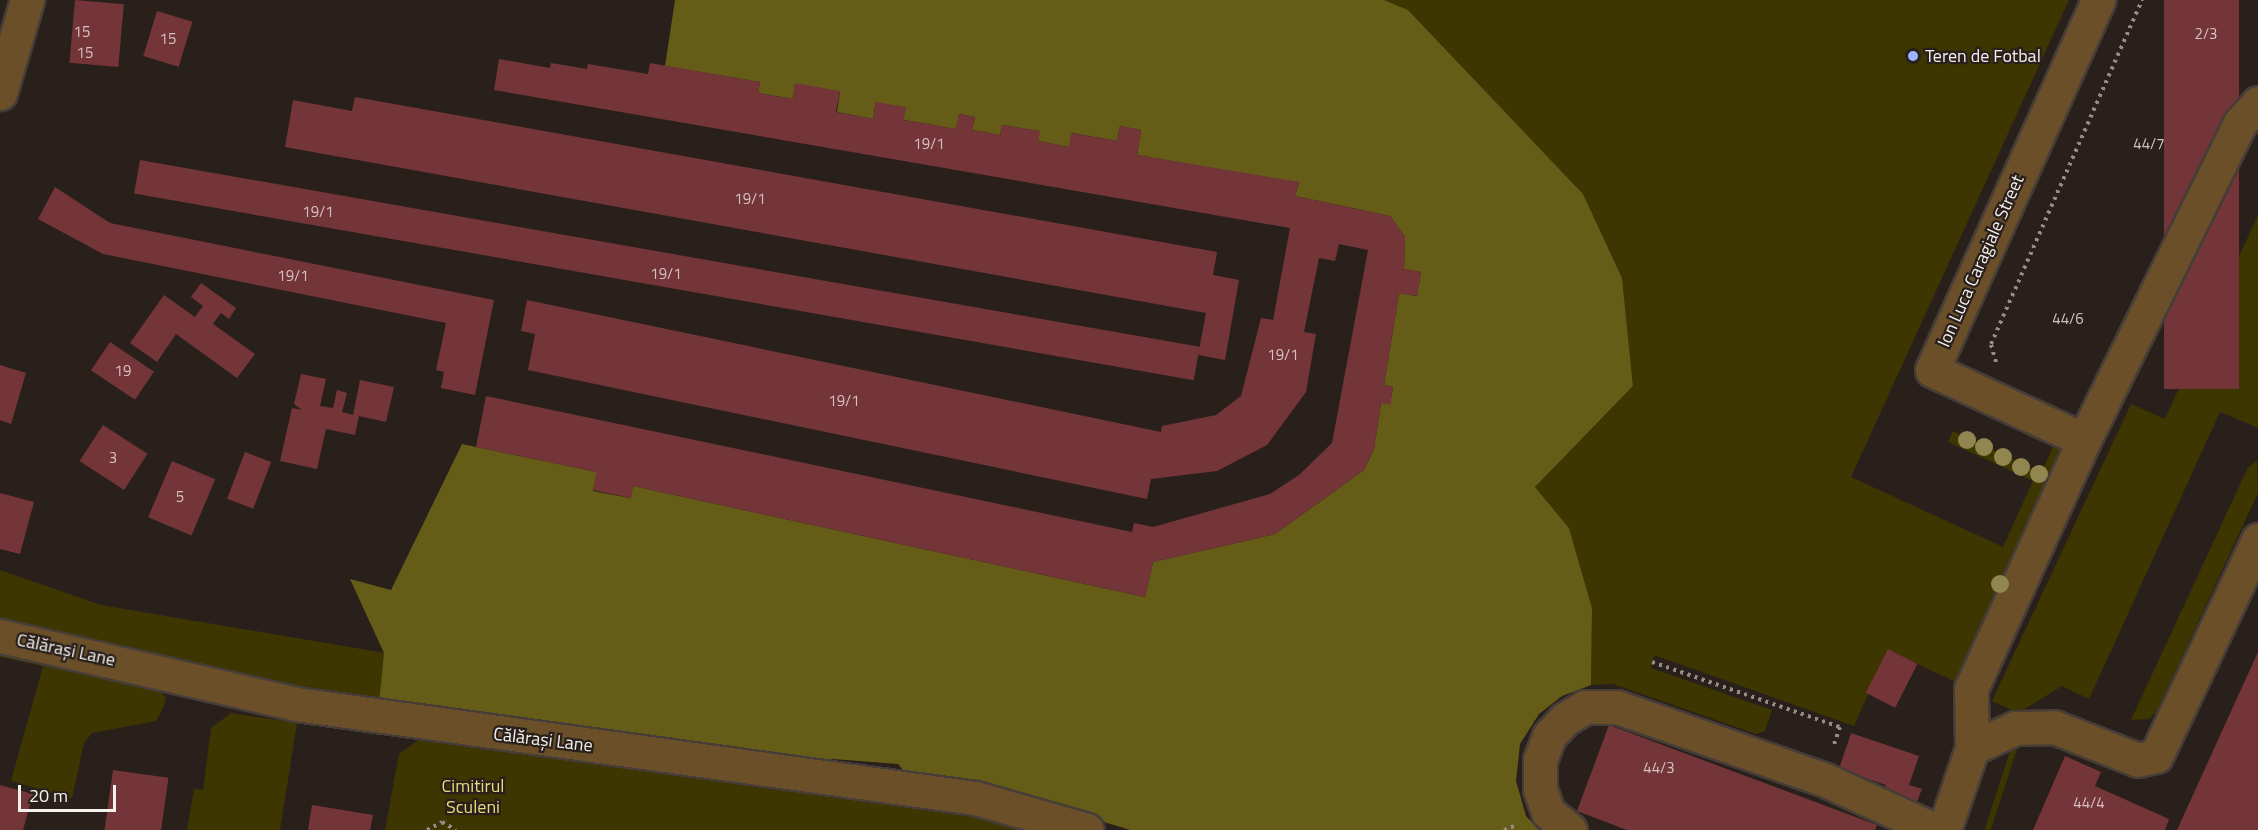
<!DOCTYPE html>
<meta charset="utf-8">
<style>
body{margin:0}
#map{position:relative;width:2258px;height:830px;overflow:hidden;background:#29201c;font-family:"Titillium Web",sans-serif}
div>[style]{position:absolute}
.green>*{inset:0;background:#3d3600;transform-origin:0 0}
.forest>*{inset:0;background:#655c18}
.building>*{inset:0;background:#733537;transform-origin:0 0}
.path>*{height:4px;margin-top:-2px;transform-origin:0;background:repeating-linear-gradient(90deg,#938c88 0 3px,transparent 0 7.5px)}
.roads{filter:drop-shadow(2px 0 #463d39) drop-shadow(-2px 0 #463d39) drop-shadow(0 2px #463d39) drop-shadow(0 -2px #463d39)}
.minor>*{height:33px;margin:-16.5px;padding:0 16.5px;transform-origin:16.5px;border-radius:16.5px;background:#6b4f28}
.trees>*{width:18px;height:18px;margin:-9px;border-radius:50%;background:#918650}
.dots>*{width:16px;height:16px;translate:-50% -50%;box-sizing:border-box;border:3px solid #29201c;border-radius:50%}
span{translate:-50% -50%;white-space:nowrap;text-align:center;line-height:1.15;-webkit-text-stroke:4.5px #29201c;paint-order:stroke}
.number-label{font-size:15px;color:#d5c1c0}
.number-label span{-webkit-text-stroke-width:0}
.poi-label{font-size:18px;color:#f6f0ed}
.left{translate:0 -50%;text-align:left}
.street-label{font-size:18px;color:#f6f0ed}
.park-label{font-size:18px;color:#e6da7b}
.scale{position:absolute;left:18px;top:785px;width:98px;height:27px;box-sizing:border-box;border:3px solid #f6f0ed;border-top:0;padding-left:8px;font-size:18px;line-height:21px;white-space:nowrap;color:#f6f0ed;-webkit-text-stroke:4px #29201c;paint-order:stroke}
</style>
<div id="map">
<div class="green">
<i style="clip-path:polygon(1384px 0,2069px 0,1851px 477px,2003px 547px,2033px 481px,1948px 442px,1953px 431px,2041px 473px,2053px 447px,2068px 448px,1958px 683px,1888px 650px,1854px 726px,1654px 655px,1651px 668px,1772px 710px,1765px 731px,1756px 734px,1613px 684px,1591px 685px,1592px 608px,1569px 528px,1535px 487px,1633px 386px,1622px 278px,1583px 194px,1408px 10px)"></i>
<i style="clip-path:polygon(2258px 215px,2258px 428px,2220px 412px,2089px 699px,2062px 686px,2018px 713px,1992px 701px,2131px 404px,2165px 419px)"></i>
<i style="clip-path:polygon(2257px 461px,2258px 493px,2157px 711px,2149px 719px,2131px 720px,2248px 467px)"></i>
<i style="clip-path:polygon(0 570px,101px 605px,385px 653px,379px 703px,0 623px)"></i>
<i style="clip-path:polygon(0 650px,151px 683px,166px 697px,164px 706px,156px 721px,92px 733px,84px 743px,72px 798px,11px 781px,43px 666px,0 657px)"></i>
<i style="clip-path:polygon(231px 713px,297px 723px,280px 830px,187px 830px,194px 789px,203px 790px,211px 728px)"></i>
<i style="clip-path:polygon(425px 735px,979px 812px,1050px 830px,385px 830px,399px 754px)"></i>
<i style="left:2013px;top:742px;width:6px;height:97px;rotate:18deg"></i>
</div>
<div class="forest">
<i style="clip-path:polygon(675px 0,1384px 0,1408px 10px,1583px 194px,1622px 278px,1633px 386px,1535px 487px,1569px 528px,1592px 608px,1591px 685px,1562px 696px,1539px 714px,1520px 744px,1516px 781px,1526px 816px,1539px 830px,1130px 830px,1046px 804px,908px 776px,898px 764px,833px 759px,825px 765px,379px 703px,384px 653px,350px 579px,391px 590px,462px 444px,597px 472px,593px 491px,630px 498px,633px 486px,1145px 597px,1153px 562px,1275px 534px,1364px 470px,1374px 449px,1381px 403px,1390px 404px,1393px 387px,1384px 385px,1399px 293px,1417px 296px,1421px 272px,1404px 269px,1405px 237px,1390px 216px,1295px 196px,1299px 183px,1137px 155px,1141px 130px,1120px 126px,1117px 141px,1072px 133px,1069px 147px,1038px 141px,1039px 131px,1002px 125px,1000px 135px,972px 130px,975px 117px,959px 114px,956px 129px,904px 120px,876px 102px,873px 119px,837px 112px,840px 92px,795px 84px,793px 99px,758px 93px,760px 82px,665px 66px)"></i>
</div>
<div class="building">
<i style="left:75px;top:0;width:49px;height:63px;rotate:5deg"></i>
<i style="left:2164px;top:0;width:75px;height:389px"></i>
<i style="left:157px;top:11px;width:37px;height:47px;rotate:17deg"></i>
<i style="clip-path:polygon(499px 59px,550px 68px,551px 63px,587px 69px,588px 64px,648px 74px,650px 63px,760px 82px,758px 93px,793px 99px,795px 83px,840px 91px,836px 112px,873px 119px,876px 102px,906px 107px,904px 120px,956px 129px,959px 114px,975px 117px,972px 130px,1000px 135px,1002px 125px,1040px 131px,1038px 141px,1069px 147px,1071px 133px,1117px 141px,1120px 126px,1141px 130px,1137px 155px,1299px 182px,1295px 196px,1390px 216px,1405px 237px,1404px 269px,1421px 272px,1417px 296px,1399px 293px,1384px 385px,1393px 387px,1390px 405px,1381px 403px,1374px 449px,1364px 470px,1275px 534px,1153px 562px,1145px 597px,633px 486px,631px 498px,593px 490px,597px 472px,476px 447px,486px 396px,1132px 532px,1134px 523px,1153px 527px,1270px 494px,1299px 475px,1332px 443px,1368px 250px,1339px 244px,1335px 261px,1319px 258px,1304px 332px,1316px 334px,1306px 392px,1267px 445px,1217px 471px,1151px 479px,1147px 499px,528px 370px,535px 334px,521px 331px,527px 300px,1161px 432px,1162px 426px,1216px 415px,1241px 396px,1261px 318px,1273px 320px,1290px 228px,494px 90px)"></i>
<i style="clip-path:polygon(355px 97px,1217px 252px,1213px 275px,1239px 280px,1225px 360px,1198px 355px,1206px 313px,285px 147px,293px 100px,352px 111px)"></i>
<i style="left:140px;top:160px;width:1076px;height:34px;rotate:10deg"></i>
<i style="clip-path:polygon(55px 187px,110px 223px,494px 300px,475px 395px,441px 388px,444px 372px,436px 370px,446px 323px,103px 254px,38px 219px)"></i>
<i style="clip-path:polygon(201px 283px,236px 308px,229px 319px,221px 313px,213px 324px,255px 354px,237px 378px,176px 334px,157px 362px,130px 343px,164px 295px,195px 317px,203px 306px,191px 297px)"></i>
<i style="left:110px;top:342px;width:53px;height:34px;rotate:34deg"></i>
<i style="clip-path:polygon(0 365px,26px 373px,11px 424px,0 420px)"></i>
<i style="clip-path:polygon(301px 374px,326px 379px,320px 406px,333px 408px,337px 390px,347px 393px,342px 412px,353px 415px,360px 380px,394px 387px,386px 422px,359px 416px,355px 435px,326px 429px,317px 469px,280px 461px,292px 408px,302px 410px,294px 404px)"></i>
<i style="left:103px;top:425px;width:53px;height:43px;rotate:33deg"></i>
<i style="left:245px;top:452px;width:28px;height:50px;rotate:21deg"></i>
<i style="left:172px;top:461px;width:47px;height:61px;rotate:23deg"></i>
<i style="clip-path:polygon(0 493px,34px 502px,20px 554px,0 549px)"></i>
<i style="left:1888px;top:649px;width:33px;height:49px;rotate:27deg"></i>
<i style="clip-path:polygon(2258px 652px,2258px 830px,2177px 830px)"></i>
<i style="clip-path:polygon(1609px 725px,1877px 825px,1875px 830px,1627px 830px,1577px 811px)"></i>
<i style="clip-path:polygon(1851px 733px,1919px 756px,1909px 785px,1922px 789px,1916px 804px,1884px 793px,1886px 785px,1839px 769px)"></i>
<i style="clip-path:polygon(2065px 756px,2101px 772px,2095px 786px,2169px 819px,2165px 830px,2033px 830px)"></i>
<i style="left:113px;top:770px;width:56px;height:61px;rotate:8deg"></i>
<i style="clip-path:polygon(0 785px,33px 794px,23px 830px,0 830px)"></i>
<i style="clip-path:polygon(312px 805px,373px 815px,370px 830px,308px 830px)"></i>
</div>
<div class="path">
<i style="left:1996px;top:362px;width:19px;rotate:-106deg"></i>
<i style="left:1991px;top:344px;width:376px;rotate:-66.3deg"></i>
<i style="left:1652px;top:662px;width:199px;rotate:19.1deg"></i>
<i style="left:1840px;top:727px;width:21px;rotate:109deg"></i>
<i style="left:427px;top:830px;width:17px;rotate:-28deg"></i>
<i style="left:442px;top:822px;width:16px;rotate:30deg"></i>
<i style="left:1504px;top:830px;width:14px;rotate:-21deg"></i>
</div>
<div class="roads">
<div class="minor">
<i style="left:0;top:93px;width:97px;rotate:-73.8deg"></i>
<i style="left:2084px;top:440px;width:167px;rotate:-155.3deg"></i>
<i style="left:1932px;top:370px;width:406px;rotate:-65.8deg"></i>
<i style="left:0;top:636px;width:304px;rotate:12.9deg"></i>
<i style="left:296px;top:704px;width:685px;rotate:7.88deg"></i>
<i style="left:975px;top:798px;width:116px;rotate:15.9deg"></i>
<i style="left:1972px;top:748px;width:59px;rotate:-91deg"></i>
<i style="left:1971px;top:689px;width:273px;rotate:-65.6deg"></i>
<i style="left:2084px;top:440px;width:353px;rotate:-63.8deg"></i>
<i style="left:2240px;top:123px;width:27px;rotate:-48deg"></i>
<i style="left:1570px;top:830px;width:28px;rotate:-141deg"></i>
<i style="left:1548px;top:812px;width:24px;rotate:-109deg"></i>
<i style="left:1540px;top:789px;width:29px;rotate:-90deg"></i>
<i style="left:1540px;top:760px;width:26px;rotate:-69deg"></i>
<i style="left:1549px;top:736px;width:23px;rotate:-47deg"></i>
<i style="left:1565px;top:719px;width:23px;rotate:-31deg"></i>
<i style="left:1585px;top:707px;width:32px"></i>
<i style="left:1617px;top:707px;width:218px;rotate:19.3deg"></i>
<i style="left:1823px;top:779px;width:123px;rotate:24.5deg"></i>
<i style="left:1944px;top:830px;width:87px;rotate:-71.1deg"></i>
<i style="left:1972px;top:748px;width:47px;rotate:-24.9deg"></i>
<i style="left:2015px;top:728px;width:39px;rotate:-1deg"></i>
<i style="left:2054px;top:727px;width:90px;rotate:21.4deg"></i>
<i style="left:2138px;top:760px;width:18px;rotate:-13deg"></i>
<i style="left:2156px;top:756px;width:239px;rotate:-64.7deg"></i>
</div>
</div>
<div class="trees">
<i style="left:1967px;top:440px"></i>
<i style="left:1984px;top:447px"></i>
<i style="left:2003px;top:457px"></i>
<i style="left:2021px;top:467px"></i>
<i style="left:2039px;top:474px"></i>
<i style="left:2000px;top:584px"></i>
</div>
<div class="dots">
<i style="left:1913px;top:56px;background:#9cb4fd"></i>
</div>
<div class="number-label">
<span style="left:82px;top:32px">15</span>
<span style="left:2206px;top:34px">2/3</span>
<span style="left:168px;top:39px">15</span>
<span style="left:85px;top:53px">15</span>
<span style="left:929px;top:144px">19/1</span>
<span style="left:2149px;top:144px">44/7</span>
<span style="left:750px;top:199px">19/1</span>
<span style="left:318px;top:212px">19/1</span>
<span style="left:666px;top:274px">19/1</span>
<span style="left:293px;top:276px">19/1</span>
<span style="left:2068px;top:319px">44/6</span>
<span style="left:1283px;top:355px">19/1</span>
<span style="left:123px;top:371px">19</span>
<span style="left:844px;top:401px">19/1</span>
<span style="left:113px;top:458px">3</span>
<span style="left:180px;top:497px">5</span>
<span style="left:1659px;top:768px">44/3</span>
<span style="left:2089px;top:803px">44/4</span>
</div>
<div class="poi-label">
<span class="left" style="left:1925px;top:56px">Teren de Fotbal</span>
</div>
<div class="street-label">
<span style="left:1981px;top:261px;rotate:-66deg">Ion Luca Caragiale Street</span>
<span style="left:66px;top:650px;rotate:12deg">Călărași Lane</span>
<span style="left:543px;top:740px;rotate:7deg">Călărași Lane</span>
</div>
<div class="park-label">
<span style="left:473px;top:797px">Cimitirul<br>Sculeni</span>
</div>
<div class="scale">20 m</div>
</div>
